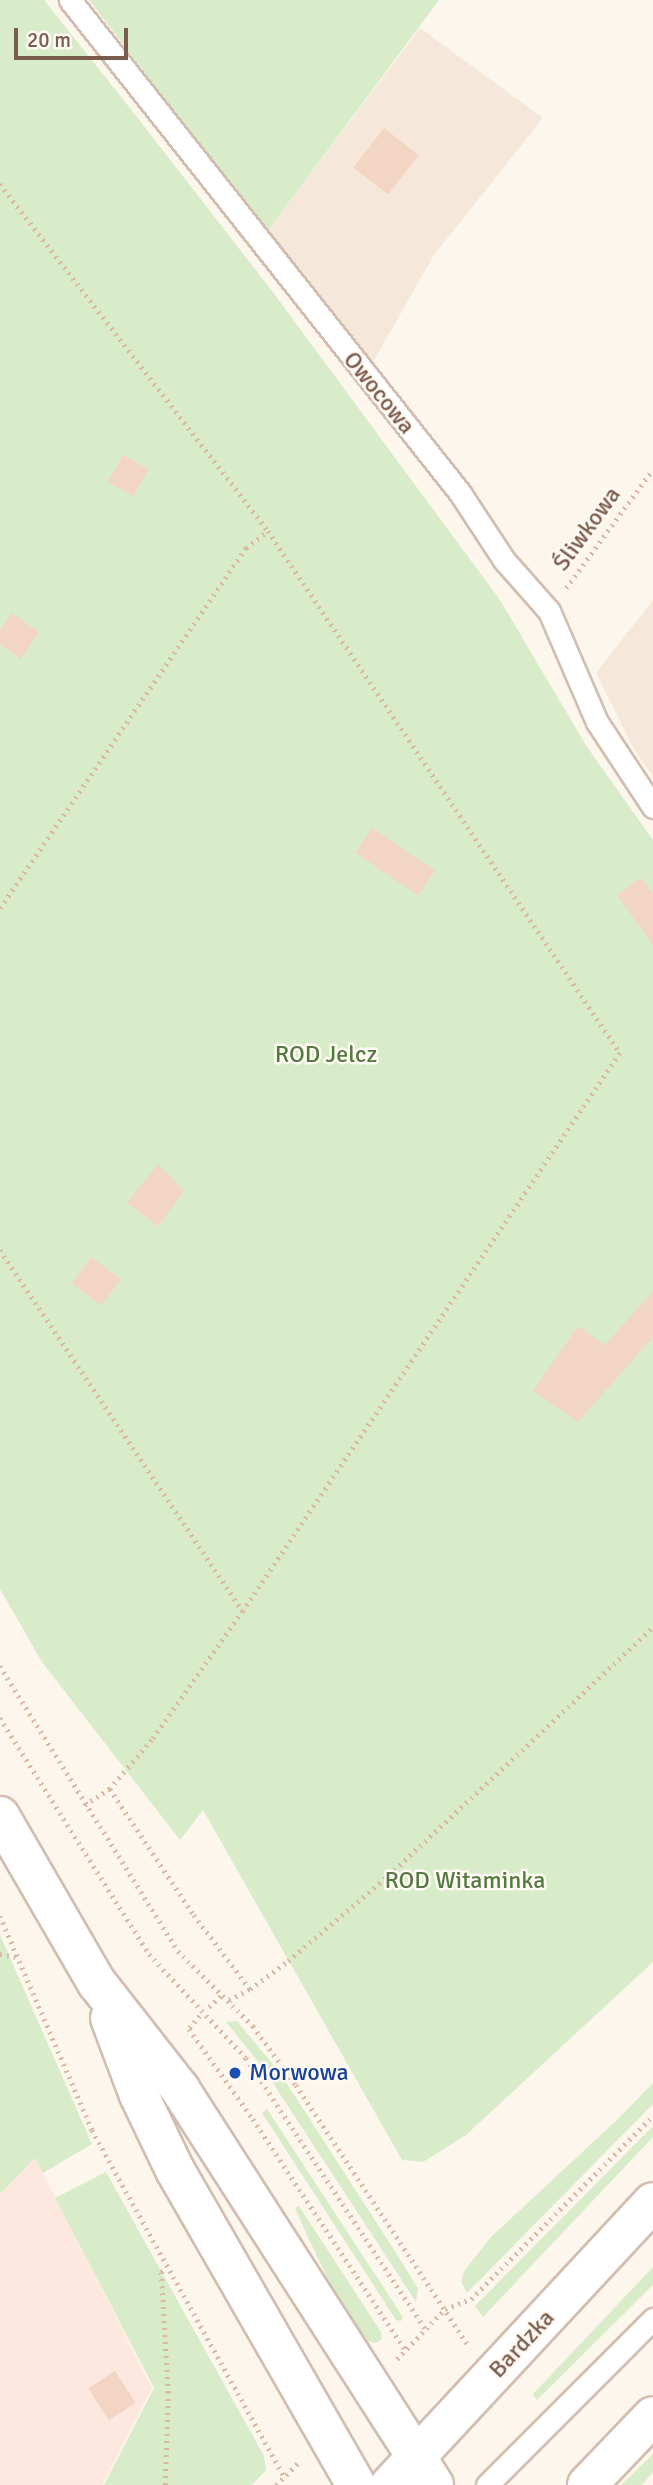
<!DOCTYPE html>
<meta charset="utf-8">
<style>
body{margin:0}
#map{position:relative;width:653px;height:2485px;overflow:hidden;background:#fdf6ec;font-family:Signika,sans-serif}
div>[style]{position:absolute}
.residential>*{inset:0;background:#f5e8da}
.commercial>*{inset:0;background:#fde8e0}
.green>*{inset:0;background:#d8ecc9}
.building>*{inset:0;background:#f3d5c3;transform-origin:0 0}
.path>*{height:4.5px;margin-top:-2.25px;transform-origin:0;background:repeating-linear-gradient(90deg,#d9b8a5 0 2px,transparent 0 7px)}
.roads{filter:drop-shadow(2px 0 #d1beb0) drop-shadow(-2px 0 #d1beb0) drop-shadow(0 2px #d1beb0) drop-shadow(0 -2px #d1beb0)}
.lane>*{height:21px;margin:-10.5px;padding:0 10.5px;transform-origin:10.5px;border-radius:10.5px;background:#fff}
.secondary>*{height:38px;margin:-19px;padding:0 19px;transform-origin:19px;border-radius:19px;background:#fff}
.dots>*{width:19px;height:19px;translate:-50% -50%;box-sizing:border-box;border:4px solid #fffaf3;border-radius:50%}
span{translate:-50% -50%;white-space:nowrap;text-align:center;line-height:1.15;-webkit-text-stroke:5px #fffaf3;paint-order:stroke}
.street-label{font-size:24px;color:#7a5c4d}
.park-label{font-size:24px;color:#537a41}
.transit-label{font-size:24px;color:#164399}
.left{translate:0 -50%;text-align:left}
.scale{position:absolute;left:14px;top:28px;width:114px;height:32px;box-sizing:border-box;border:4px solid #7a5c4d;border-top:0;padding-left:9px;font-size:21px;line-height:24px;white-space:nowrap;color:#7a5c4d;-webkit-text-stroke:5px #fffaf3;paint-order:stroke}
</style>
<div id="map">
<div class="residential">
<i style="clip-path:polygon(420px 28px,543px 118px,434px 255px,373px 362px,267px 232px)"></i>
<i style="clip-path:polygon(653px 600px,653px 776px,635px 751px,596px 673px)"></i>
</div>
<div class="commercial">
<i style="clip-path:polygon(35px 2158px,152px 2388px,102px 2485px,0 2485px,0 2194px)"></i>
</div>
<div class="green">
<i style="clip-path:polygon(0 0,44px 0,133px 112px,272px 291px,500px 600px,587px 747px,653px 840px,653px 1962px,466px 2135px,423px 2162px,402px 2160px,203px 1810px,180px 1840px,42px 1662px,0 1589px)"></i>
<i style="clip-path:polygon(89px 0,439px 0,267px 232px)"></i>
<i style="clip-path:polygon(0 1935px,92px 2144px,43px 2173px,35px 2158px,0 2194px)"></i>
<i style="clip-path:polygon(237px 2021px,280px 2073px,398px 2256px,418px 2289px,416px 2302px,263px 2068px,226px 2022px)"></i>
<i style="clip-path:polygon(653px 2083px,653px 2104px,467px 2293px,461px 2282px,464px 2271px,491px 2237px,619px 2118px)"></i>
<i style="clip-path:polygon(267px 2109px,399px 2311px,403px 2318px,401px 2321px,396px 2320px,262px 2113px)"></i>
<i style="clip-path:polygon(653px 2126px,653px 2137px,483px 2317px,475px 2306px)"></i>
<i style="clip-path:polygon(106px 2172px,264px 2456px,266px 2470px,252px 2485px,104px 2485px,154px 2388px,55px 2198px)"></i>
<i style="clip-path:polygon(299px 2206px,381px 2332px,382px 2338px,377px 2343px,368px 2341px,346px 2317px,306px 2233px,295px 2208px)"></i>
<i style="clip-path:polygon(653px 2267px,653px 2285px,537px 2400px,533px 2394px)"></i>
<i style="clip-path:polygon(653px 2454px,653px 2472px,642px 2485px,621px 2485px)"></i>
</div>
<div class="building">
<i style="left:384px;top:128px;width:44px;height:50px;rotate:38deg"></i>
<i style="left:123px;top:455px;width:29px;height:31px;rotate:29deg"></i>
<i style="clip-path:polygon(12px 613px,39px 632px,21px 659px,0 644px,0 631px)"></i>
<i style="left:372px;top:828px;width:76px;height:30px;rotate:34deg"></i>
<i style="clip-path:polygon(641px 878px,653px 894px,653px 945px,617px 895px)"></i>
<i style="clip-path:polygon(158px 1164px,184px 1191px,158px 1226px,127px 1203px)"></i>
<i style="left:91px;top:1257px;width:37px;height:33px;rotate:36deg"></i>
<i style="clip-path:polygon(653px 1291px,653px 1337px,578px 1422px,533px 1391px,578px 1326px,605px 1345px)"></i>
<i style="left:115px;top:2371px;width:38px;height:32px;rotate:57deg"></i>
</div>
<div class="path">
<i style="left:0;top:184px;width:438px;rotate:52.3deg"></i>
<i style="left:268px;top:531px;width:630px;rotate:56.01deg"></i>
<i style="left:620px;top:1053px;width:673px;rotate:124.04deg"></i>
<i style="left:243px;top:1611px;width:158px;rotate:125.2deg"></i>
<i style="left:152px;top:1740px;width:65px;rotate:130.6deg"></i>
<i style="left:110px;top:1789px;width:30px;rotate:147deg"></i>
<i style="left:566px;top:588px;width:147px;rotate:-53.8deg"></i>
<i style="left:0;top:908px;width:436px;rotate:-55.7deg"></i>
<i style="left:246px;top:548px;width:28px;rotate:-38deg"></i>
<i style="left:0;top:1250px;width:435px;rotate:56.1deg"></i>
<i style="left:0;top:1666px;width:336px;rotate:58deg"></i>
<i style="left:178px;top:1951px;width:106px;rotate:45deg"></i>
<i style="left:253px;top:2026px;width:73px;rotate:53.9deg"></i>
<i style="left:296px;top:2085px;width:313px;rotate:56.5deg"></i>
<i style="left:0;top:1718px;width:279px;rotate:57.7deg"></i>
<i style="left:149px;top:1954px;width:142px;rotate:47deg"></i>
<i style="left:246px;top:2058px;width:326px;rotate:56.5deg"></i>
<i style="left:110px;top:1789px;width:151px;rotate:56.3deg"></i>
<i style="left:194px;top:1915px;width:93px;rotate:52.9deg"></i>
<i style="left:0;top:1916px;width:233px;rotate:66.7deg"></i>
<i style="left:92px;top:2130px;width:397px;rotate:61deg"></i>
<i style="left:0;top:1954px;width:17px;rotate:10deg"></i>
<i style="left:229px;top:2000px;width:24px;rotate:-28deg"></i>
<i style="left:250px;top:1989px;width:47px;rotate:-36.4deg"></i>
<i style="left:288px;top:1961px;width:133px;rotate:-40.4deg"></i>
<i style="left:389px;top:1875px;width:362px;rotate:-43.2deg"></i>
<i style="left:209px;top:2007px;width:19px;rotate:-43deg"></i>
<i style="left:200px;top:2016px;width:17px;rotate:130deg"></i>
<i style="left:189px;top:2029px;width:110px;rotate:54.6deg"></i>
<i style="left:253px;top:2119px;width:278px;rotate:56.6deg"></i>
<i style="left:397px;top:2359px;width:69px;rotate:-46.2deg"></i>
<i style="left:445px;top:2309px;width:28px;rotate:-21deg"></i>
<i style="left:471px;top:2299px;width:258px;rotate:-45.2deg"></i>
<i style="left:165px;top:2485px;width:92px;rotate:-88.1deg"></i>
<i style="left:168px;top:2393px;width:121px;rotate:-93.3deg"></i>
<i style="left:161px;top:2272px;width:7px;rotate:-34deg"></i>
<i style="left:276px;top:2485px;width:34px;rotate:-45deg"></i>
</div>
<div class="roads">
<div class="lane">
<i style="left:70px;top:0;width:629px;rotate:51.65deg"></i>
<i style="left:460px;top:493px;width:80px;rotate:56.7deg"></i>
<i style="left:504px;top:560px;width:68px;rotate:48.6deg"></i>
<i style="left:549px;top:611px;width:121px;rotate:66.6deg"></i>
<i style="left:597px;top:722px;width:102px;rotate:56.6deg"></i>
<i style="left:487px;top:2485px;width:235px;rotate:-45deg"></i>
</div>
<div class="secondary">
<i style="left:0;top:1816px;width:193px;rotate:59.9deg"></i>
<i style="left:97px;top:1983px;width:135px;rotate:51.9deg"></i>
<i style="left:180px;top:2089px;width:470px;rotate:57.3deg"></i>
<i style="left:110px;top:2018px;width:82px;rotate:69.4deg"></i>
<i style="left:139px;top:2095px;width:83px;rotate:64.4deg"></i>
<i style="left:175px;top:2170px;width:363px;rotate:60.1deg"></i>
<i style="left:390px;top:2485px;width:386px;rotate:-47.1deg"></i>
<i style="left:587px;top:2485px;width:95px;rotate:-46.3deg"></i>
</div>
</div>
<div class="dots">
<i style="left:235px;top:2073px;background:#1a4fb4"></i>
</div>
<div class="street-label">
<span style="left:379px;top:393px;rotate:51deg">Owocowa</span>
<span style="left:587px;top:529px;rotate:-54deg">Śliwkowa</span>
<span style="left:522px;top:2344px;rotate:-47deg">Bardzka</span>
</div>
<div class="park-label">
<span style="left:326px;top:1055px">ROD Jelcz</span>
<span style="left:465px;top:1881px">ROD Witaminka</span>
</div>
<div class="transit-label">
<span class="left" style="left:249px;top:2073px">Morwowa</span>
</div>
<div class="scale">20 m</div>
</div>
